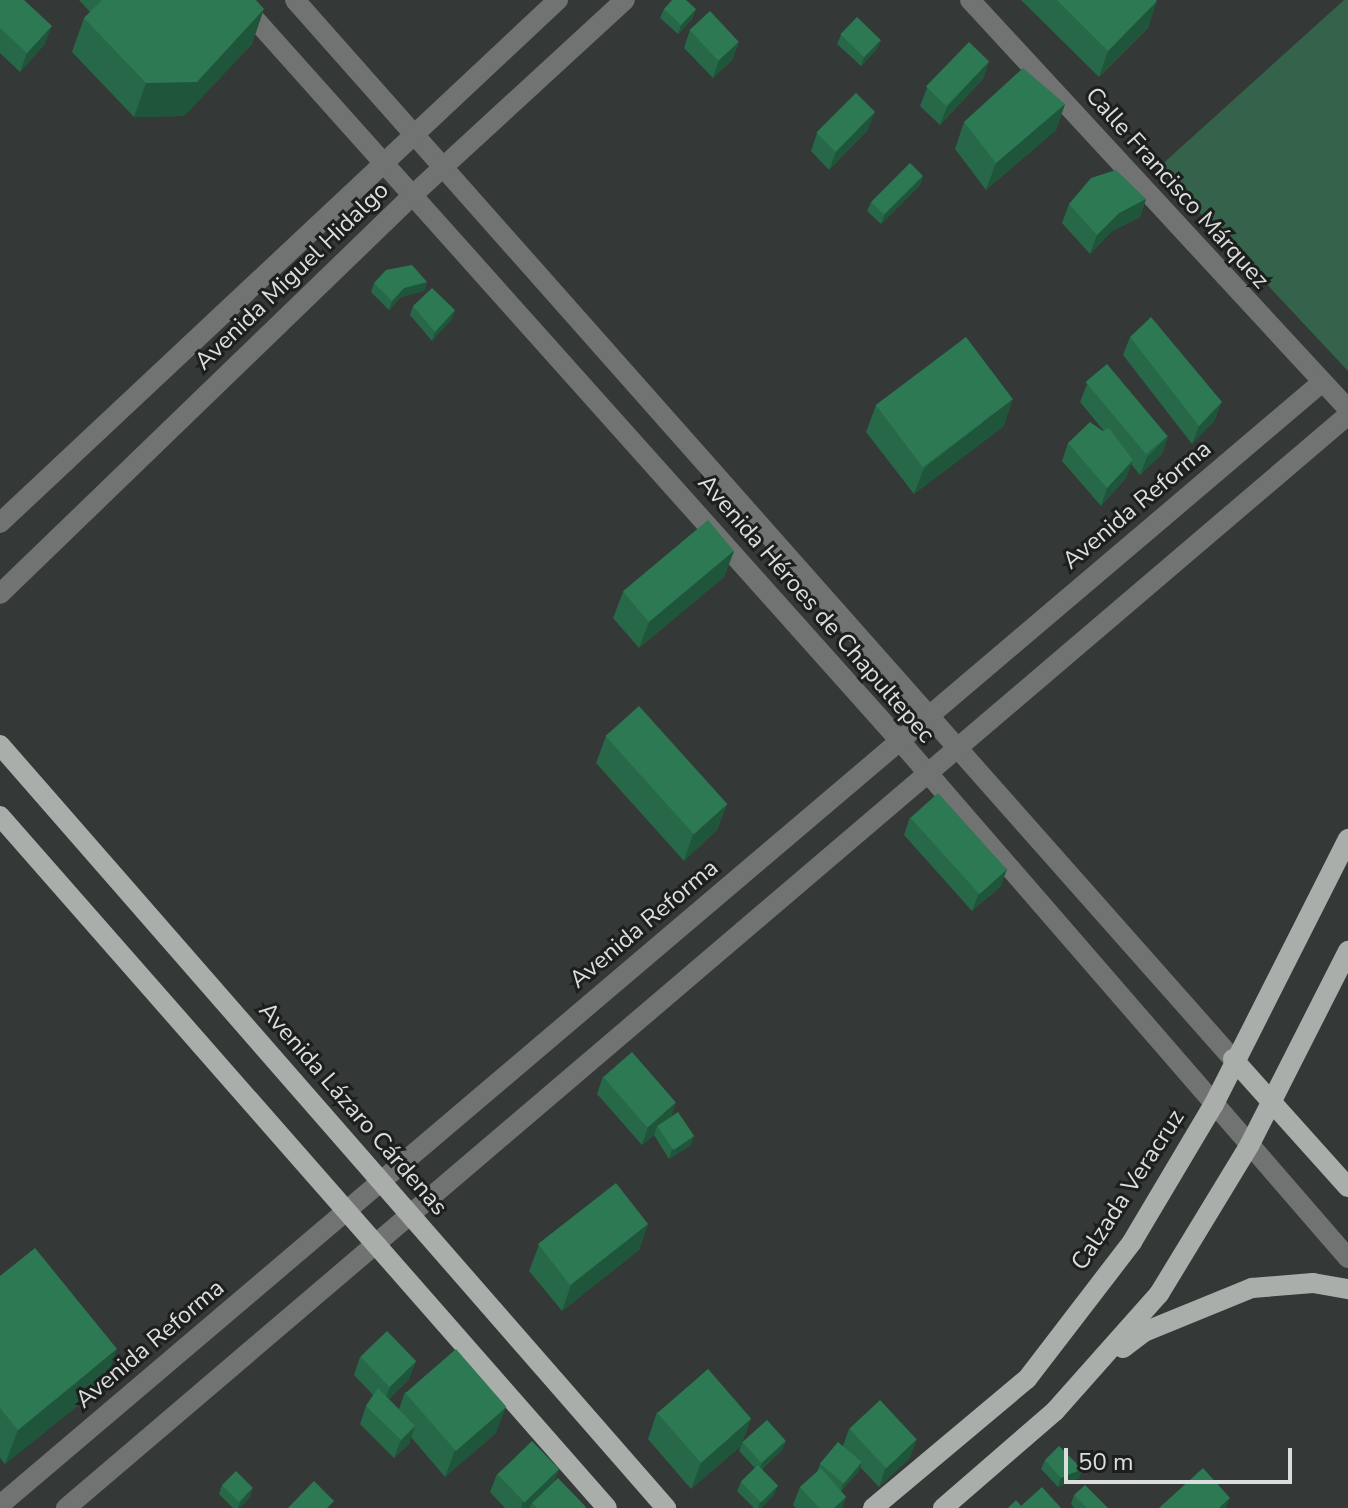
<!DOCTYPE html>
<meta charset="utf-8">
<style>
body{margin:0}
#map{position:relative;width:1348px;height:1508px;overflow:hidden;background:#343836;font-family:"Nunito Sans",sans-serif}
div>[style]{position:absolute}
.green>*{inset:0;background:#35624a}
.minor>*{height:20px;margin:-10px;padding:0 10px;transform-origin:10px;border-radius:10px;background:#717372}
.major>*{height:20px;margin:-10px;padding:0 10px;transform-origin:10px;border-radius:10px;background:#aaaeab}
.wall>*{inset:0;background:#266848}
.shaded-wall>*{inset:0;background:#1f553b}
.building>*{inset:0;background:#2c7954;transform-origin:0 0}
span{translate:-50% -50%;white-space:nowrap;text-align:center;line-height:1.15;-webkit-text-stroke:6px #1d1f1e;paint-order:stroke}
.street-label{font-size:24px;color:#dcdedd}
.scale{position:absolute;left:1064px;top:1448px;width:228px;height:36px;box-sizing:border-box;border:4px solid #dcdedd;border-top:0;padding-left:10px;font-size:24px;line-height:28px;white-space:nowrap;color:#dcdedd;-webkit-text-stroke:6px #1d1f1e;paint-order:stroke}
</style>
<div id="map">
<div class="green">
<i style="clip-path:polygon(1344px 0,1348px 0,1348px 371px,1158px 168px)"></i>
</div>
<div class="minor">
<i style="left:238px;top:0;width:994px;rotate:48.22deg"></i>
<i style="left:900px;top:741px;width:684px;rotate:49.09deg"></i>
<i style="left:295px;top:0;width:1415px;rotate:48.47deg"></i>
<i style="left:970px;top:0;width:557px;rotate:47.26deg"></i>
<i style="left:0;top:523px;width:765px;rotate:-43.15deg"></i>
<i style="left:0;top:594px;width:577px;rotate:-44.02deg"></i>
<i style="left:415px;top:193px;width:285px;rotate:-42.6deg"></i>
<i style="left:0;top:1505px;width:1733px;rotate:-40.34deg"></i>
<i style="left:66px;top:1508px;width:1685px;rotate:-40.45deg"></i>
</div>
<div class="major">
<i style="left:0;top:745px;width:1013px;rotate:48.88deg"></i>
<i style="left:0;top:816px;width:920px;rotate:48.74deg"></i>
<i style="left:1233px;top:1059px;width:172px;rotate:48.1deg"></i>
<i style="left:1123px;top:1348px;width:26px;rotate:-37deg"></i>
<i style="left:1144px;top:1332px;width:117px;rotate:-22.2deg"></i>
<i style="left:1252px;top:1288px;width:61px;rotate:-4.7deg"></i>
<i style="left:1313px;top:1283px;width:36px;rotate:10deg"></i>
<i style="left:873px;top:1508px;width:201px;rotate:-40deg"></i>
<i style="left:1027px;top:1379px;width:173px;rotate:-52.5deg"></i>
<i style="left:1132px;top:1242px;width:161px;rotate:-59.3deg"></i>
<i style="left:1214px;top:1104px;width:297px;rotate:-63.2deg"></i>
<i style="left:943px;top:1508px;width:148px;rotate:-40.9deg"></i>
<i style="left:1055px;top:1411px;width:157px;rotate:-48.4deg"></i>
<i style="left:1159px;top:1294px;width:173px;rotate:-58.7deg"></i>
<i style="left:1249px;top:1146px;width:219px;rotate:-63.1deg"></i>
</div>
<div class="wall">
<i style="clip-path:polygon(0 0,45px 44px,20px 72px,0 53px)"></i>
<i style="clip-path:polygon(79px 0,256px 0,252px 44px,184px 116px,134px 117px,72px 52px,84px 18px,90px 12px)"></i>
<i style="clip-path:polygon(1021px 0,1156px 0,1148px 28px,1099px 77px)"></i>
<i style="clip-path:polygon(664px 9px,696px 9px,692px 19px,678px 34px,660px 18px)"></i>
<i style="clip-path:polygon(690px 30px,739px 42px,732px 60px,713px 78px,684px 48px)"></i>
<i style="clip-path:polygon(841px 35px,881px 40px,877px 49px,861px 66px,837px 44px)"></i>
<i style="clip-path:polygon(989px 61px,983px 79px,940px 125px,920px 106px,927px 88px)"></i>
<i style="clip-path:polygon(1065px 104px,1056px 130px,986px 190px,955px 149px,964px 122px)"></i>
<i style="clip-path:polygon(868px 130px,829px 170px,811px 151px,817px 133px)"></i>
<i style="clip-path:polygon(923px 176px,920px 185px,881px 224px,867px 211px,871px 202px)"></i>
<i style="clip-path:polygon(1146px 199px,1140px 217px,1112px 231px,1090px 254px,1062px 223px,1069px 204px)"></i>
<i style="clip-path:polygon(427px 282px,424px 291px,401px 297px,389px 310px,371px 292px,374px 283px)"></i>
<i style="clip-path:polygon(413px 306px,455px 310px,451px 320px,432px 341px,410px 315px)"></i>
<i style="clip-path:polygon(1130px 337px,1215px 420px,1192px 444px,1123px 355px)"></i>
<i style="clip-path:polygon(1087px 384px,1168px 436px,1162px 454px,1140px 475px,1131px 464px,1126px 478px,1101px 506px,1062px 461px,1068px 443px,1104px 431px,1080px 402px)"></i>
<i style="clip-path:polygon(876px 405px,1004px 426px,914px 494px,866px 432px)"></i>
<i style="clip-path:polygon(734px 551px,724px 577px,639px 648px,613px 618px,623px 592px)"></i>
<i style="clip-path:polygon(606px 736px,727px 804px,717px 830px,684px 861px,596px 763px)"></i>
<i style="clip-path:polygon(910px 817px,1007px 869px,1000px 887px,972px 911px,904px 835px)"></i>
<i style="clip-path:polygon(603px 1076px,671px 1117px,691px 1145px,669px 1159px,654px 1135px,642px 1145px,597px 1094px)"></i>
<i style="clip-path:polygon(648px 1224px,639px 1250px,562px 1311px,529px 1271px,539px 1245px)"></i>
<i style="clip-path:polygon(0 1276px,105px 1384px,5px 1464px,0 1458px)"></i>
<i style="clip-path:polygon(360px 1357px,416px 1361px,409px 1379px,389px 1399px,399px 1409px,405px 1392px,496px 1433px,445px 1477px,411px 1437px,409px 1444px,394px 1458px,360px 1424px,366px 1406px,373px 1395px,354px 1375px)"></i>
<i style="clip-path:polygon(657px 1412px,743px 1441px,786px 1441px,782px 1450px,762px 1469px,774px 1495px,761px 1508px,754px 1508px,737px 1491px,741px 1482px,755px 1468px,739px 1451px,741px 1446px,691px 1489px,648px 1439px)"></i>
<i style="clip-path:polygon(849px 1429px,910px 1458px,879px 1487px,860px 1467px,859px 1471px,841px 1491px,846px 1497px,842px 1508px,796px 1508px,793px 1505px,800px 1487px,817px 1472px,820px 1464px,843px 1446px)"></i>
<i style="clip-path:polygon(1045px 1460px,1082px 1469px,1079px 1478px,1058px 1487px,1041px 1469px)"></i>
<i style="clip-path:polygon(559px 1469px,553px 1483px,585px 1508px,530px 1508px,531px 1507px,529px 1508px,505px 1508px,490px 1492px,497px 1474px)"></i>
<i style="clip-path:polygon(222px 1485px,250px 1497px,240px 1508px,233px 1508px,219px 1494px)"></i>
<i style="clip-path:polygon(1074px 1495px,1108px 1508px,1074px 1508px,1071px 1504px)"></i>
</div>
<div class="shaded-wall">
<i style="clip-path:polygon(1157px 1px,1148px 28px,1099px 77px,1108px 51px)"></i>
<i style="clip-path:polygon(264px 9px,252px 44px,184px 116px,134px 117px,146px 83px)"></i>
<i style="clip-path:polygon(696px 9px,692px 19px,678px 34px,681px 25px)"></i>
<i style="clip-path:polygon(52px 26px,45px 44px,20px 72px,27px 53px)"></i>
<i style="clip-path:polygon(881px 40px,877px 49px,861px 66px,864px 57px)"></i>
<i style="clip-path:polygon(739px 42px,732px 60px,713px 78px,719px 60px)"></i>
<i style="clip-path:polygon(989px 61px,983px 79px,940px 125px,947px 107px)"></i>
<i style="clip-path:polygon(1065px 104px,1056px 130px,986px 190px,996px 163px)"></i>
<i style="clip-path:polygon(875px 112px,868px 130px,829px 170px,836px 152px)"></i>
<i style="clip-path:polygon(923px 176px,920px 185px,881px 224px,884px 215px)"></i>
<i style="clip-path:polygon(1146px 199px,1140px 217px,1112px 231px,1090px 254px,1097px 235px,1119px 213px)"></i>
<i style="clip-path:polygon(427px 282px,424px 291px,401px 297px,389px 310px,392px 301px,404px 288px)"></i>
<i style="clip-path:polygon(455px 310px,451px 320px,432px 341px,435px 332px)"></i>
<i style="clip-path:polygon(1013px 399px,1004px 426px,914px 494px,924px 468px)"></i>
<i style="clip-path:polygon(1222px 402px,1215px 420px,1192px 444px,1199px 426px)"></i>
<i style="clip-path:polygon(1168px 436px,1162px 454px,1140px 475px,1147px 457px)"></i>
<i style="clip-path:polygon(1133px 460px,1126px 478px,1101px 506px,1107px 488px)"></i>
<i style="clip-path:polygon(734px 551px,724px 577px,639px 648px,649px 622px)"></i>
<i style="clip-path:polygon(727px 804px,717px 830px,684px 861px,693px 834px)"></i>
<i style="clip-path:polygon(1007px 869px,1000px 887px,972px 911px,979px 893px)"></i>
<i style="clip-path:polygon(676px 1103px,670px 1121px,657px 1126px,654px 1135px,642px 1145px,648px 1127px)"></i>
<i style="clip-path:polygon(694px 1136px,691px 1145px,669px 1159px,672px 1150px)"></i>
<i style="clip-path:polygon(648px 1224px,639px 1250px,562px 1311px,571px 1285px)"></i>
<i style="clip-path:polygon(117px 1349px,105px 1384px,5px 1464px,18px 1430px)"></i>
<i style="clip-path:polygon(416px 1361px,409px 1379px,383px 1405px,390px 1387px)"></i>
<i style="clip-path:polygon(506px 1407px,496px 1433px,445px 1477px,455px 1450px)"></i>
<i style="clip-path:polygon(751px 1419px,741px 1446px,691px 1489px,701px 1463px)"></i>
<i style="clip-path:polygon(415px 1426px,409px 1444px,394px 1458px,401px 1440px)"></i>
<i style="clip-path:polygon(917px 1440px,910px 1458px,879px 1487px,885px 1469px)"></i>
<i style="clip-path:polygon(786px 1441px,782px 1450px,758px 1472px,762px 1463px)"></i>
<i style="clip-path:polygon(862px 1462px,859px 1471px,840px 1493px,843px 1484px)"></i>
<i style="clip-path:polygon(559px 1469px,552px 1487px,532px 1503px,529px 1508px,521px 1508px,523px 1502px)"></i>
<i style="clip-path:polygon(1082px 1469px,1079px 1478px,1058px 1487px,1061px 1478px)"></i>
<i style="clip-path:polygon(778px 1486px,774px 1495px,761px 1508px,758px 1508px,760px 1502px)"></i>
<i style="clip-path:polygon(253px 1488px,250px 1497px,240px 1508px,238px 1508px,240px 1502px)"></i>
<i style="clip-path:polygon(846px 1497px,842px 1508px,834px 1508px)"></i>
<i style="clip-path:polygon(1230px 1498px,1226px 1508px,1219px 1508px)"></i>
</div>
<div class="building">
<i style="clip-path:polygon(0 0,24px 0,52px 26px,27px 53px,0 28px)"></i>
<i style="clip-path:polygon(102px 0,256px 0,264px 9px,197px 82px,146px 83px,84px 18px)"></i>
<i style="clip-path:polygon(672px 0,686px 0,696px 9px,681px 25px,664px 9px)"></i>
<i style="clip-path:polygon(1057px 0,1156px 0,1157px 1px,1108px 51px)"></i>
<i style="left:710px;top:11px;width:42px;height:28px;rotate:47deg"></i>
<i style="left:857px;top:17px;width:33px;height:24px;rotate:44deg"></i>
<i style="left:969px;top:42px;width:28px;height:62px;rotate:44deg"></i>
<i style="clip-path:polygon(1023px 68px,1065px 104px,996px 163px,964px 122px)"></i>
<i style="left:856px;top:93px;width:27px;height:56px;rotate:45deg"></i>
<i style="left:910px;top:163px;width:18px;height:55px;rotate:45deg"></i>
<i style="clip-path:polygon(1116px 170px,1146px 199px,1119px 213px,1097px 235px,1069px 204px,1091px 178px)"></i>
<i style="clip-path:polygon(412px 265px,427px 282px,404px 288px,392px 301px,374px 283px,386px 270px)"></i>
<i style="clip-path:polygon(432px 288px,455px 310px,435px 332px,413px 306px)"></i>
<i style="clip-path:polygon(1151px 317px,1222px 402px,1199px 426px,1130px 337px)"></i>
<i style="left:966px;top:337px;width:78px;height:113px;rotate:53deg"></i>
<i style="left:1107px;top:364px;width:94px;height:28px;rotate:50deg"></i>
<i style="clip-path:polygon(1090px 422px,1103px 431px,1109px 428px,1133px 460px,1107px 488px,1068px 443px)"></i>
<i style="left:708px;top:520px;width:40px;height:111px;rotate:50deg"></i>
<i style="left:639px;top:706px;width:132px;height:45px;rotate:48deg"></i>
<i style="left:938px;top:793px;width:103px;height:37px;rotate:48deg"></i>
<i style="left:632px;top:1052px;width:67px;height:38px;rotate:49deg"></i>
<i style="left:678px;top:1112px;width:29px;height:25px;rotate:56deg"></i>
<i style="left:616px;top:1183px;width:52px;height:99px;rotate:52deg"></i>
<i style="clip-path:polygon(35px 1248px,117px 1349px,18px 1430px,0 1408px,0 1276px)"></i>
<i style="left:387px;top:1331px;width:42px;height:37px;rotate:46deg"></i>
<i style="left:456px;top:1349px;width:77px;height:67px;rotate:49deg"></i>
<i style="left:708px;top:1369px;width:66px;height:67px;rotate:49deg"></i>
<i style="clip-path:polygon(378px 1388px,415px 1426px,401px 1440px,366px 1406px)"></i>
<i style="left:880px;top:1400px;width:54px;height:42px;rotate:47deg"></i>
<i style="left:767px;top:1420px;width:28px;height:33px;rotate:48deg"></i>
<i style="left:532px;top:1441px;width:39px;height:48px;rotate:46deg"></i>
<i style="left:838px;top:1442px;width:31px;height:28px;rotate:40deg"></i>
<i style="clip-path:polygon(1059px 1446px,1082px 1469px,1061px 1478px,1045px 1460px)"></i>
<i style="left:758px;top:1465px;width:29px;height:24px;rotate:46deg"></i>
<i style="clip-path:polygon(821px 1468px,846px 1497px,834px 1508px,819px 1508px,800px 1487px)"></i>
<i style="clip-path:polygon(1203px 1468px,1230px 1498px,1219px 1508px,1159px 1508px)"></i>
<i style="left:236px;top:1471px;width:24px;height:20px;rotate:45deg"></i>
<i style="clip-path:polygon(558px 1478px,586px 1507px,585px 1508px,537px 1508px,532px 1503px)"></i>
<i style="clip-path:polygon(314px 1481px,334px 1501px,327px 1508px,288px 1508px)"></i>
<i style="clip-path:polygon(1085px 1485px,1108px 1508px,1087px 1508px,1074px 1495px)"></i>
<i style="clip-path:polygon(1042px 1487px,1061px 1508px,1023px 1508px,1021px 1506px)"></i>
<i style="clip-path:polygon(1016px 1500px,1023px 1508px,1008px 1508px)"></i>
</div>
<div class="street-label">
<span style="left:1177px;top:188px;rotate:48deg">Calle Francisco Márquez</span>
<span style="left:292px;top:276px;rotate:-44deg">Avenida Miguel Hidalgo</span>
<span style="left:1137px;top:505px;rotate:-40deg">Avenida Reforma</span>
<span style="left:816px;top:609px;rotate:49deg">Avenida Héroes de Chapultepec</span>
<span style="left:644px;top:924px;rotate:-40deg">Avenida Reforma</span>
<span style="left:353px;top:1109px;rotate:49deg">Avenida Lázaro Cárdenas</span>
<span style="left:1128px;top:1190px;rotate:-57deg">Calzada Veracruz</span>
<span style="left:150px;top:1344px;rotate:-40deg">Avenida Reforma</span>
</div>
<div class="scale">50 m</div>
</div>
